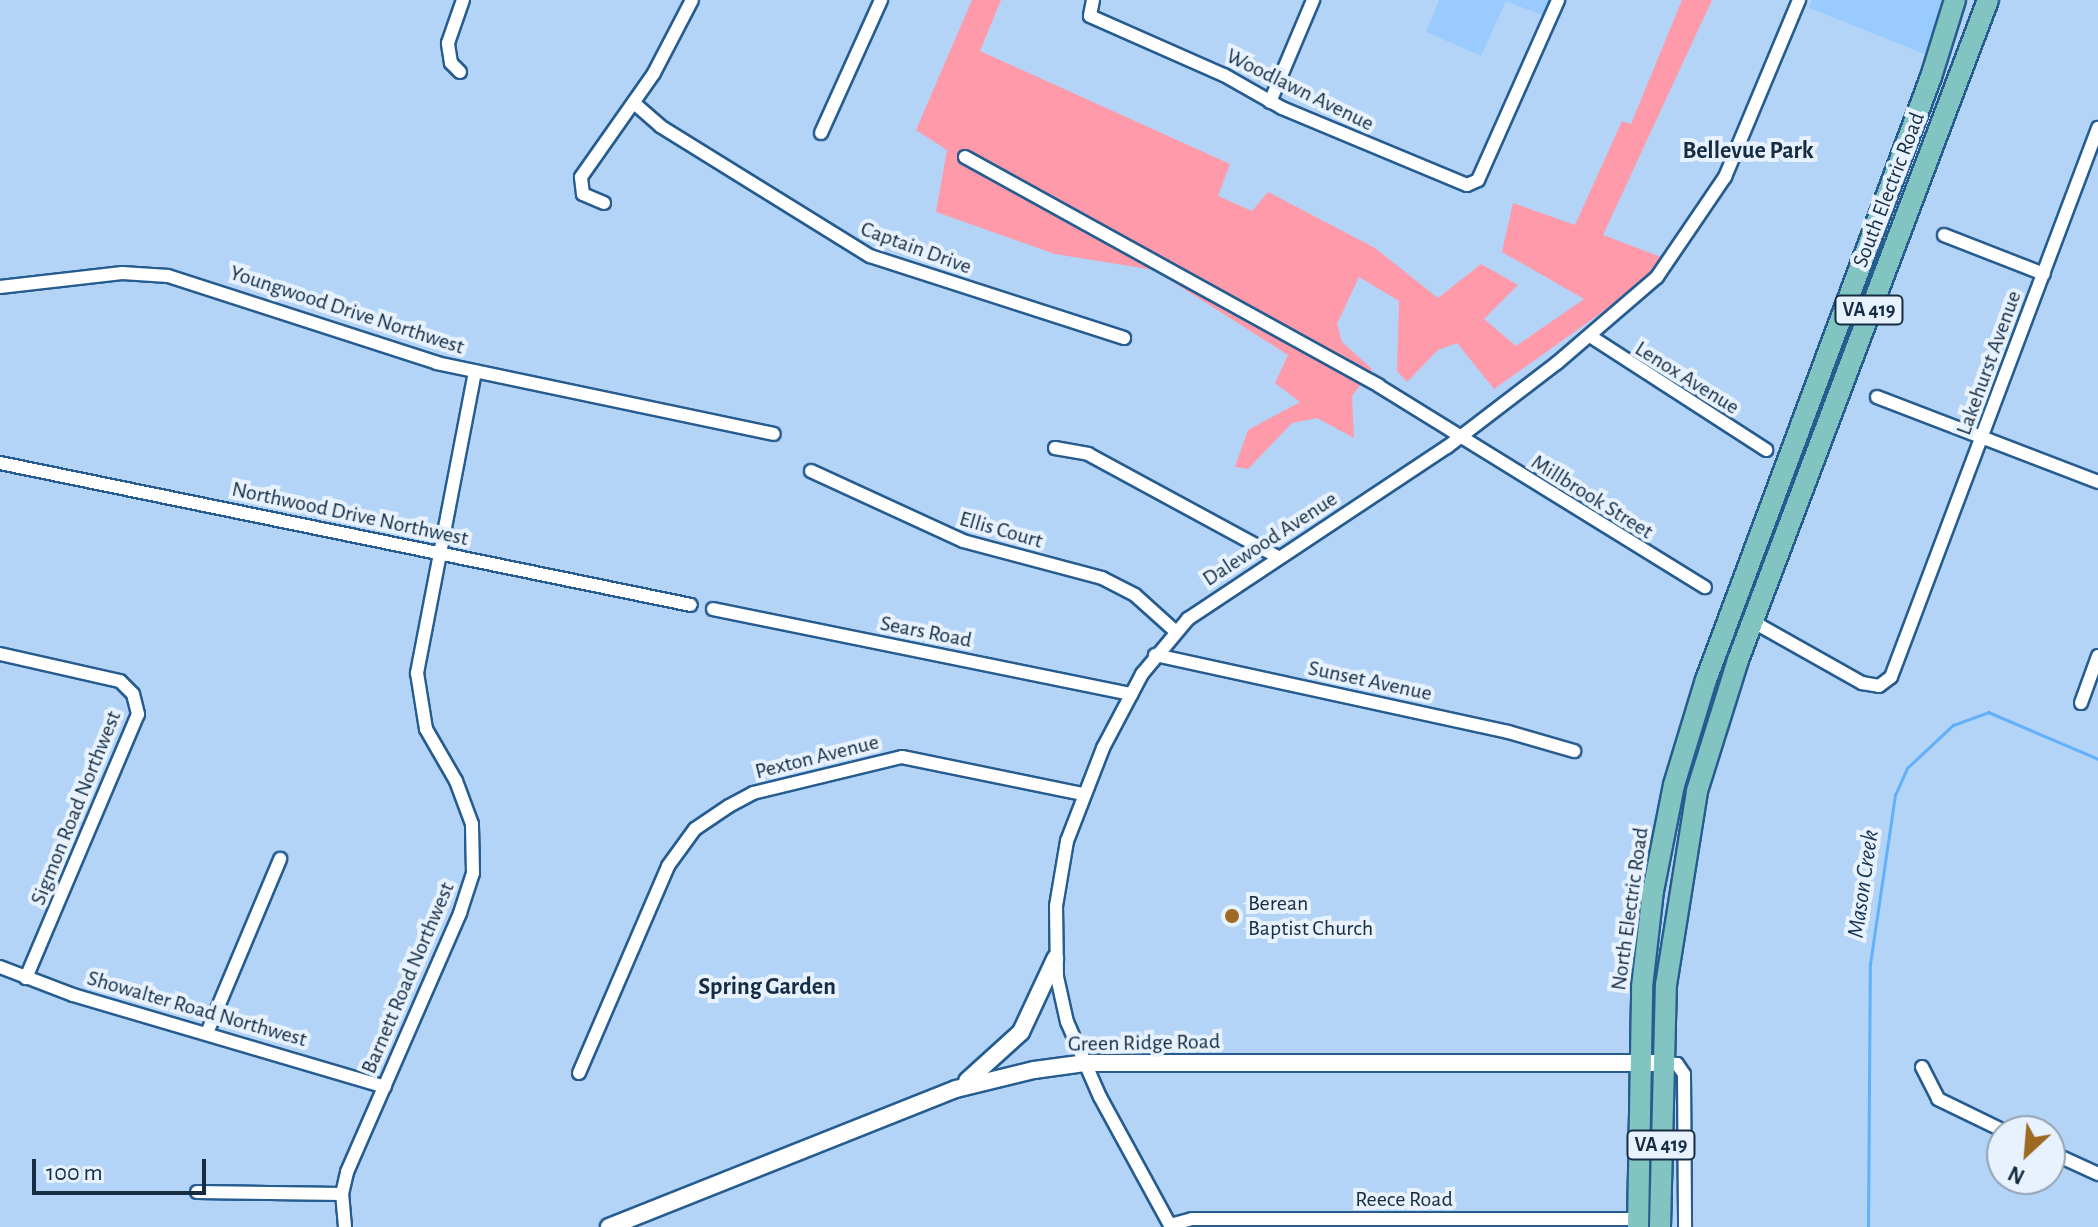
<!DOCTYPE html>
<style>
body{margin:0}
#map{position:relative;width:2098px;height:1227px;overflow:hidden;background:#b3d4f7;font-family:"Alegreya Sans",sans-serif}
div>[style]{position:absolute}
.built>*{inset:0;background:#9acbfe}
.green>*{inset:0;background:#fe9aaa}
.stream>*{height:3px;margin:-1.5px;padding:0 1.5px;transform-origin:1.5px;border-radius:1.5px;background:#62affb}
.roads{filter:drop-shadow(2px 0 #265c90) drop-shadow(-2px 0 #265c90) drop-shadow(0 2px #265c90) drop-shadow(0 -2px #265c90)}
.minor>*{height:12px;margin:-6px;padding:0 6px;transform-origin:6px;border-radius:6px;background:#fff}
.tertiary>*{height:16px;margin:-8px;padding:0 8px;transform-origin:8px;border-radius:8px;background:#fff}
.primary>*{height:20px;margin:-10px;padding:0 10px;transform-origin:10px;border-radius:10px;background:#82c4c1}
.dots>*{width:22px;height:22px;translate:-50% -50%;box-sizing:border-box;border:4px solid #e7f2fe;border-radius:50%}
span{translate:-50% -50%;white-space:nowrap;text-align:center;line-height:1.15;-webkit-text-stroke:8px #e7f2fe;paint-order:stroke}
.shield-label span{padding:2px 6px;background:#e7f2fe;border:2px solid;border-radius:6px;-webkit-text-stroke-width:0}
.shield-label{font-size:20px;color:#152c43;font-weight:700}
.street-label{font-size:22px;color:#152c43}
.poi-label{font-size:22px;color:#152c43}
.left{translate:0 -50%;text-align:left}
.neighbourhood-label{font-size:24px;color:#152c43;font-weight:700}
.water-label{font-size:24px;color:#123250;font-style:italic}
.north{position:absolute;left:1986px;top:1115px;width:80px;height:80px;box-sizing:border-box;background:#e7f2fe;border:2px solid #93a3b3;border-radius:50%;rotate:206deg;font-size:22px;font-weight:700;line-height:32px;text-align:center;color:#152c43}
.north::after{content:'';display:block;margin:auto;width:28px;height:36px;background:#9e6921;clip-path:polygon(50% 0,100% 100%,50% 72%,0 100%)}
.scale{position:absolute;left:32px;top:1159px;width:174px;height:36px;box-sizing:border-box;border:4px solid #152c43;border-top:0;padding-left:10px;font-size:24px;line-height:28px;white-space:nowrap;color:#152c43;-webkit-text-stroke:6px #e7f2fe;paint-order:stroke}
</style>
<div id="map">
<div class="built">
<i style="clip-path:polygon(1439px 0,1551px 0,1544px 16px,1506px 1px,1481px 56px,1426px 32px)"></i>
<i style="clip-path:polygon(1812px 0,1949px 0,1927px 55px,1809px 8px)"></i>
</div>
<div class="green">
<i style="clip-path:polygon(972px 0,1001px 0,980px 51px,1230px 164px,1218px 196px,1252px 211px,1268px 192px,1375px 248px,1438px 298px,1481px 264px,1518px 285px,1484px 319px,1516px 346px,1584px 299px,1502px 252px,1513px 203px,1575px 225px,1622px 121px,1631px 124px,1682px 0,1712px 0,1603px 235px,1661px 257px,1639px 286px,1494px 389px,1457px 343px,1438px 350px,1407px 382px,1397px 371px,1399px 301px,1359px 277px,1337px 324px,1342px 342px,1372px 369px,1352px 396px,1354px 438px,1317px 418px,1292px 423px,1248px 469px,1235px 467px,1248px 430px,1300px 402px,1275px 383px,1288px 355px,1154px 270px,1055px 254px,936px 212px,947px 150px,916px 130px)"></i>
</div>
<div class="stream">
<i style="left:1868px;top:1227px;width:263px;rotate:-89.6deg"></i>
<i style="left:1870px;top:964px;width:171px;rotate:-81.6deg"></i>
<i style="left:1895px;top:795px;width:30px;rotate:-66deg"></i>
<i style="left:1907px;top:768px;width:63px;rotate:-43.1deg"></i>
<i style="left:1953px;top:725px;width:37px;rotate:-20deg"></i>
<i style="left:1988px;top:712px;width:120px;rotate:23.1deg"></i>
</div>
<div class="roads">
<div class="minor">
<i style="left:1093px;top:0;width:16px;rotate:101deg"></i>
<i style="left:1090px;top:16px;width:146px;rotate:23.8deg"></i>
<i style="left:1224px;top:75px;width:67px;rotate:29.6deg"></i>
<i style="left:1282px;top:108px;width:200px;rotate:22.6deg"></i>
<i style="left:1467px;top:185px;width:12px;rotate:-24deg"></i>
<i style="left:1478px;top:180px;width:197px;rotate:-66deg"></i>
<i style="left:460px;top:72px;width:13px;rotate:-135deg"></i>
<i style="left:451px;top:63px;width:20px;rotate:-99deg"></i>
<i style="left:448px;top:43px;width:46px;rotate:-70.8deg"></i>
<i style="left:1270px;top:102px;width:111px;rotate:-67.1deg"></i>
<i style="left:634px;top:103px;width:35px;rotate:41deg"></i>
<i style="left:660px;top:126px;width:247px;rotate:31.8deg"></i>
<i style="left:870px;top:256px;width:267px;rotate:17.9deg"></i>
<i style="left:821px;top:133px;width:146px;rotate:-65.7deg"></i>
<i style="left:965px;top:157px;width:473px;rotate:28.9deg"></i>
<i style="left:1379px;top:386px;width:383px;rotate:31.7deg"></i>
<i style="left:604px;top:203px;width:23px;rotate:-157deg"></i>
<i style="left:583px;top:194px;width:17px;rotate:-97deg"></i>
<i style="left:581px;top:177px;width:127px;rotate:-54.9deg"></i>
<i style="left:654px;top:73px;width:82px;rotate:-62.5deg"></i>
<i style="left:1944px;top:235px;width:107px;rotate:21.3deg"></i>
<i style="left:0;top:287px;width:123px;rotate:-6.5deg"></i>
<i style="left:122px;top:273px;width:46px;rotate:3.7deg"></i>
<i style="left:168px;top:276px;width:283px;rotate:17.9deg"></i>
<i style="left:437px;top:363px;width:344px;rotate:11.9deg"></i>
<i style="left:1590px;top:336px;width:210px;rotate:32.9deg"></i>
<i style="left:1877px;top:397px;width:237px;rotate:21deg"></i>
<i style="left:1055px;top:448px;width:34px;rotate:10deg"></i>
<i style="left:1088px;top:454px;width:216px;rotate:28.5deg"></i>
<i style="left:0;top:463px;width:705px;rotate:11.61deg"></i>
<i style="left:811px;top:471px;width:167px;rotate:24.7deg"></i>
<i style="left:963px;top:541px;width:144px;rotate:14.9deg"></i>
<i style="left:1102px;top:578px;width:37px;rotate:27deg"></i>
<i style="left:1135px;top:595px;width:54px;rotate:42deg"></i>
<i style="left:713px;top:609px;width:427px;rotate:11.5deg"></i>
<i style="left:1750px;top:620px;width:129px;rotate:29.4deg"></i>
<i style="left:1862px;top:683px;width:17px;rotate:10deg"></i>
<i style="left:1879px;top:686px;width:15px;rotate:-37deg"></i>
<i style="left:1891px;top:677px;width:587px;rotate:-69.34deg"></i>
<i style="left:0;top:654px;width:123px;rotate:12.7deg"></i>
<i style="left:120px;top:681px;width:18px;rotate:45deg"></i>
<i style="left:133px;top:694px;width:21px;rotate:76deg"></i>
<i style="left:138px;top:714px;width:287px;rotate:113deg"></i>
<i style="left:1155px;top:655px;width:361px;rotate:12.3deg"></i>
<i style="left:1508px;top:732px;width:69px;rotate:16.1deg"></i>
<i style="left:2081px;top:703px;width:50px;rotate:-70.1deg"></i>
<i style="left:0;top:967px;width:78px;rotate:21deg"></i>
<i style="left:73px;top:995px;width:325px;rotate:16.4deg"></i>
<i style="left:207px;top:1033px;width:189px;rotate:-67.2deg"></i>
<i style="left:1662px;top:1063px;width:15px;rotate:4deg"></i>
<i style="left:1677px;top:1064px;width:12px;rotate:55deg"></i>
<i style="left:1684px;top:1074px;width:153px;rotate:89.6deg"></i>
<i style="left:1922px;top:1067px;width:36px;rotate:63deg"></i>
<i style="left:1938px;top:1099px;width:73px;rotate:25.9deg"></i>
<i style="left:579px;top:1073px;width:225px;rotate:-66.7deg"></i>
<i style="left:668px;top:866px;width:46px;rotate:-53.9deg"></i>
<i style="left:695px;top:829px;width:41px;rotate:-34.1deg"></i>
<i style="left:729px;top:806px;width:27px;rotate:-28deg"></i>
<i style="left:753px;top:793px;width:153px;rotate:-13.6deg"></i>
<i style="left:902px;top:757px;width:185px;rotate:11.6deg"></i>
<i style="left:2050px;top:1152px;width:53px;rotate:24.6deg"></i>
<i style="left:197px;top:1192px;width:145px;rotate:0.8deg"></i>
<i style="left:1170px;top:1225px;width:23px;rotate:-15deg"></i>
<i style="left:1192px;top:1219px;width:446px"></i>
<i style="left:345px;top:1227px;width:33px;rotate:-95deg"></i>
<i style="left:342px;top:1194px;width:23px;rotate:-77deg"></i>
<i style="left:347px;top:1172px;width:283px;rotate:-66.4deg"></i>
<i style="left:460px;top:913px;width:42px;rotate:-72deg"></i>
<i style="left:473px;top:873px;width:49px;rotate:-91.2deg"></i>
<i style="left:472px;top:824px;width:46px;rotate:-110.4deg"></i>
<i style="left:456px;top:781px;width:60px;rotate:-120deg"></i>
<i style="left:426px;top:729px;width:57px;rotate:-99.1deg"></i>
<i style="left:417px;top:673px;width:307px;rotate:-79.1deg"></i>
<i style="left:1171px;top:1227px;width:148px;rotate:-118.6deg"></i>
<i style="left:1100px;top:1097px;width:82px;rotate:-113.7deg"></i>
<i style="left:1067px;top:1022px;width:46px;rotate:-102.5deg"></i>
<i style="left:1057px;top:977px;width:71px;rotate:-90.8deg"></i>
<i style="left:1056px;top:906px;width:66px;rotate:-80.4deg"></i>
<i style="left:1067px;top:841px;width:100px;rotate:-68.8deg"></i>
<i style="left:1103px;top:748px;width:84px;rotate:-62.2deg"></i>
<i style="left:1142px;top:674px;width:72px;rotate:-50.1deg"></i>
<i style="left:1188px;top:619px;width:311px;rotate:-33.6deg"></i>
<i style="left:1447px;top:447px;width:138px;rotate:-37.4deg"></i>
<i style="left:1557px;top:363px;width:132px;rotate:-40.7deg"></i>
<i style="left:1657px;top:277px;width:121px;rotate:-55.8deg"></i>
<i style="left:1725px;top:177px;width:192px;rotate:-67.3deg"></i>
</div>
<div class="tertiary">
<i style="left:967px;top:1081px;width:73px;rotate:-42.2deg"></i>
<i style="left:1021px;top:1032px;width:81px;rotate:-65deg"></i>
<i style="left:609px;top:1227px;width:373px;rotate:-21.7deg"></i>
<i style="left:956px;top:1089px;width:80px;rotate:-13.7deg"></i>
<i style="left:1034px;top:1070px;width:51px;rotate:-7.8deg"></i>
<i style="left:1085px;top:1063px;width:577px"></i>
</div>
<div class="primary">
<i style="left:1638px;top:1227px;width:240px;rotate:-89deg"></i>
<i style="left:1642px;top:987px;width:97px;rotate:-83.5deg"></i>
<i style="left:1653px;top:891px;width:108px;rotate:-78.8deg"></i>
<i style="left:1674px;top:785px;width:110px;rotate:-73.1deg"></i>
<i style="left:1706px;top:680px;width:644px;rotate:-69.54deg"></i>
<i style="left:1931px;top:77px;width:81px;rotate:-72.7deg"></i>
<i style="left:1660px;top:1227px;width:242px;rotate:-88.6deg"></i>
<i style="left:1666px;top:985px;width:196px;rotate:-80.9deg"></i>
<i style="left:1697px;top:791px;width:137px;rotate:-72.6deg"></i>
<i style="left:1738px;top:660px;width:706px;rotate:-69.25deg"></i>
</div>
</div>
<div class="dots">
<i style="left:1232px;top:916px;background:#9e6921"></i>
</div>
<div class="shield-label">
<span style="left:1869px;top:310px">VA 419</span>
<span style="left:1661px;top:1145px">VA 419</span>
</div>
<div class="street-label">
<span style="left:1300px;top:90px;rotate:26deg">Woodlawn Avenue</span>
<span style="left:1889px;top:190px;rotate:-69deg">South Electric Road</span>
<span style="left:916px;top:248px;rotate:20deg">Captain Drive</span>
<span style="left:347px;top:310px;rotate:18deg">Youngwood Drive Northwest</span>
<span style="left:1989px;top:363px;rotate:-70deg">Lakehurst Avenue</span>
<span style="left:1687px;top:378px;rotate:32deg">Lenox Avenue</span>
<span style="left:1592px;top:497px;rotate:32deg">Millbrook Street</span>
<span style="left:350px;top:514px;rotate:12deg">Northwood Drive Northwest</span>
<span style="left:1001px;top:530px;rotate:16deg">Ellis Court</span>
<span style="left:1270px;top:539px;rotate:-33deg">Dalewood Avenue</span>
<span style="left:926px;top:632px;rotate:11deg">Sears Road</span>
<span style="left:1370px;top:681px;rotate:12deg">Sunset Avenue</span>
<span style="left:817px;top:757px;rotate:-14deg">Pexton Avenue</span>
<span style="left:76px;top:808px;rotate:-68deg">Sigmon Road Northwest</span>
<span style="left:1630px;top:909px;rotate:-82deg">North Electric Road</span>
<span style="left:408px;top:978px;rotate:-67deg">Barnett Road Northwest</span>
<span style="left:197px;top:1009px;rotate:16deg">Showalter Road Northwest</span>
<span style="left:1144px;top:1043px;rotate:-1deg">Green Ridge Road</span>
<span style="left:1404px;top:1200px">Reece Road</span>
</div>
<div class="poi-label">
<span class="left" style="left:1248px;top:916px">Berean<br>Baptist Church</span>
</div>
<div class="neighbourhood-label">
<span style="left:1748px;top:152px">Bellevue Park</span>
<span style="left:767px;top:988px">Spring Garden</span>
</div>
<div class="water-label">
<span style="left:1864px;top:884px;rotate:-82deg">Mason Creek</span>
</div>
<div class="north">N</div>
<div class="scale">100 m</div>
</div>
